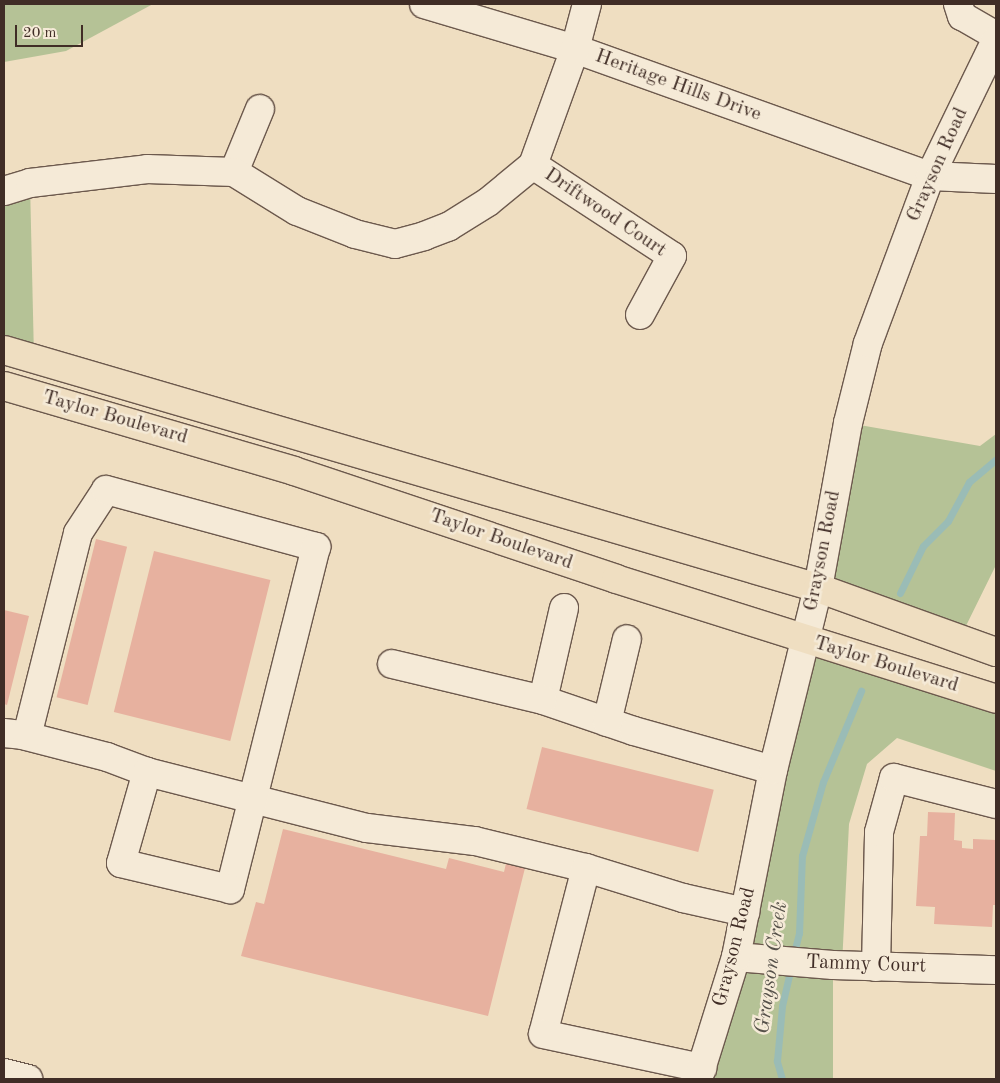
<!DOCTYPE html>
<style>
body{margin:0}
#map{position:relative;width:1000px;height:1083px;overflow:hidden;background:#efdec1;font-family:"Old Standard TT",serif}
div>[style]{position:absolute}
.green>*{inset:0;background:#b5c296}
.stream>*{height:7px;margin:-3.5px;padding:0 3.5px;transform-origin:3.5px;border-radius:3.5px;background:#9abcb6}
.building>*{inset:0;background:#e7b19f;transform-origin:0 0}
.roads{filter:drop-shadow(1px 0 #6c594d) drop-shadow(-1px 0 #6c594d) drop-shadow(0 1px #6c594d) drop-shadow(0 -1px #6c594d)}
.minor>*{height:28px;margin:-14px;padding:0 14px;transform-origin:14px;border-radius:14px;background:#f5ead7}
.major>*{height:28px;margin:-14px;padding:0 14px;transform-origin:14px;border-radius:14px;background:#efdec1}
span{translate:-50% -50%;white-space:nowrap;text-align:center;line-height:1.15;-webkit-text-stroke:5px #f5ead7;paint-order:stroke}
.street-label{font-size:20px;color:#402d26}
.water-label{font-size:21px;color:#56514a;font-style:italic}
.frame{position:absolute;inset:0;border:5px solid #402d26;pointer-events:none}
.scale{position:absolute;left:15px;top:25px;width:68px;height:22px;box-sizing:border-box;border:2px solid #402d26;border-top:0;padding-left:6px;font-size:15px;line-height:18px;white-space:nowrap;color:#402d26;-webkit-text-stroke:4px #f5ead7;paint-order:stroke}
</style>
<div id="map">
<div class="green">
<i style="clip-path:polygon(4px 4px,153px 4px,66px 51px,4px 62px)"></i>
<i style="clip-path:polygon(30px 183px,34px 357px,4px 350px,4px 191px)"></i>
<i style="clip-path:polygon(848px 423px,980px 446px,996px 434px,996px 565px,960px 638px,818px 588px)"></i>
<i style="clip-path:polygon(804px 639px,996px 699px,996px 771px,897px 738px,867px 764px,849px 824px,842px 965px,833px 965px,833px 1079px,698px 1079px)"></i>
</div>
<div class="stream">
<i style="left:900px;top:593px;width:52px;rotate:-63.9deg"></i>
<i style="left:923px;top:546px;width:35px;rotate:-45deg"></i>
<i style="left:948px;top:521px;width:44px;rotate:-61.7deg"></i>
<i style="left:969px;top:482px;width:35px;rotate:-40deg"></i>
<i style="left:793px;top:957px;width:25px;rotate:-76deg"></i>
<i style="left:799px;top:933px;width:77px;rotate:-87.8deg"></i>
<i style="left:802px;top:856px;width:77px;rotate:-74.2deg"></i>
<i style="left:823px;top:782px;width:99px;rotate:-67.3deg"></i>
<i style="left:782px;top:1079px;width:19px;rotate:-106deg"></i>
<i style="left:777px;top:1061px;width:55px;rotate:-84.8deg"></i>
<i style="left:782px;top:1006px;width:40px;rotate:-77deg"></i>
</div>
<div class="building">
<i style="left:96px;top:539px;width:32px;height:163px;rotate:14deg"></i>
<i style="left:154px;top:551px;width:120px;height:166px;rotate:14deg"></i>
<i style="clip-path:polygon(4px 610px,29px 616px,7px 705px,4px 704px)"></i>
<i style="left:542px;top:747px;width:177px;height:64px;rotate:14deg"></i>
<i style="clip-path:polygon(928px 812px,955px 813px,954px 840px,962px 841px,962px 848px,973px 849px,973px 839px,996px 840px,996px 905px,993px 905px,992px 927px,934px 924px,935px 907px,916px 906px,920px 836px,927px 836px)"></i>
<i style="clip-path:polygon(283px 829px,446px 869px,449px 858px,504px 872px,507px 859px,526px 864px,488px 1016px,241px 956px,256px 902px,264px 904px)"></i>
</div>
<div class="roads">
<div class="minor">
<i style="left:424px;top:4px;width:158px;rotate:16.6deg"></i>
<i style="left:575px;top:49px;width:377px;rotate:19.7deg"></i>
<i style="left:930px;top:176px;width:66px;rotate:2.6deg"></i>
<i style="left:958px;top:4px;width:13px;rotate:72deg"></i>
<i style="left:962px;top:16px;width:39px;rotate:30deg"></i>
<i style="left:533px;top:165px;width:166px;rotate:33.2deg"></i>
<i style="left:672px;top:256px;width:67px;rotate:118.5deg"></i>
<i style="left:234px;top:172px;width:68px;rotate:-67.6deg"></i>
<i style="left:4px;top:191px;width:27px;rotate:-17deg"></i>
<i style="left:30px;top:183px;width:118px;rotate:-6.8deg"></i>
<i style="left:147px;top:169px;width:87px;rotate:2deg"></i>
<i style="left:234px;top:172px;width:74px;rotate:31.8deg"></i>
<i style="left:297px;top:211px;width:62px;rotate:21.6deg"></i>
<i style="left:355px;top:234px;width:41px;rotate:14deg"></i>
<i style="left:395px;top:244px;width:30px;rotate:-15deg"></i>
<i style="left:424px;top:236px;width:26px;rotate:-21deg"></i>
<i style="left:448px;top:227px;width:47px;rotate:-32deg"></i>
<i style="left:488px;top:202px;width:58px;rotate:-39.4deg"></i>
<i style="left:533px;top:165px;width:123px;rotate:-70.1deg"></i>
<i style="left:575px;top:49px;width:47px;rotate:-75.1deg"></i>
<i style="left:564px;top:608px;width:94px;rotate:102.9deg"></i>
<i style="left:543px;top:700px;width:96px;rotate:18.8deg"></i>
<i style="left:634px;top:731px;width:144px;rotate:15.7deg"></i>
<i style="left:392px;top:664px;width:155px;rotate:13.4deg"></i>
<i style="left:607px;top:722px;width:85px;rotate:-76.5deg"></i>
<i style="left:4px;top:733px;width:18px;rotate:6deg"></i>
<i style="left:22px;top:735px;width:88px;rotate:14.5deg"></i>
<i style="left:107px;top:757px;width:43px;rotate:20.6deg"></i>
<i style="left:147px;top:772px;width:227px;rotate:14.3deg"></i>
<i style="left:367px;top:828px;width:109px;rotate:6.9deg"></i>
<i style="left:475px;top:841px;width:114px;rotate:13.7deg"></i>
<i style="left:586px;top:868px;width:102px;rotate:17.2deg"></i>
<i style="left:683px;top:898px;width:64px;rotate:12.7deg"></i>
<i style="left:27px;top:736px;width:209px;rotate:-75.9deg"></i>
<i style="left:78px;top:533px;width:51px;rotate:-56.9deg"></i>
<i style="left:106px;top:490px;width:218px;rotate:15.2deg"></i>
<i style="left:316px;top:547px;width:353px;rotate:104.1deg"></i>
<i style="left:230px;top:889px;width:112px;rotate:-166.6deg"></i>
<i style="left:121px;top:863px;width:95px;rotate:-74.1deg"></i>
<i style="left:586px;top:868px;width:171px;rotate:104.5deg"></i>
<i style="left:543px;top:1034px;width:163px;rotate:12.1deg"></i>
<i style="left:736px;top:957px;width:97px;rotate:4.7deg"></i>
<i style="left:833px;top:965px;width:163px;rotate:1.8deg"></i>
<i style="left:876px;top:967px;width:135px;rotate:-88.7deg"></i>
<i style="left:879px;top:832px;width:56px;rotate:-74.5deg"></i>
<i style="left:894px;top:778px;width:105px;rotate:14.3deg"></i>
<i style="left:4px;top:1073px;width:25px;rotate:14deg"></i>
<i style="left:698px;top:1079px;width:128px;rotate:-72.7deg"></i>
<i style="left:736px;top:957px;width:191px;rotate:-78.8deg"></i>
<i style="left:773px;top:770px;width:187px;rotate:-76.1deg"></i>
<i style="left:818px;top:588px;width:168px;rotate:-79.7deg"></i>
<i style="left:848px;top:423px;width:82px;rotate:-76deg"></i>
<i style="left:868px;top:343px;width:178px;rotate:-69.6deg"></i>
<i style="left:930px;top:176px;width:151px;rotate:-64.1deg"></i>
</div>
<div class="major">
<i style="left:4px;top:350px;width:848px;rotate:16.3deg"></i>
<i style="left:818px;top:588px;width:189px;rotate:19.8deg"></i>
<i style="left:4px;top:386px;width:302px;rotate:16.3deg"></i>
<i style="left:294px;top:471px;width:340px;rotate:18.5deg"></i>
<i style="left:616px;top:579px;width:398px;rotate:17.5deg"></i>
</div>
</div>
<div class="street-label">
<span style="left:678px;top:86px;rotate:20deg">Heritage Hills Drive</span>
<span style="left:938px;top:165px;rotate:-66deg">Grayson Road</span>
<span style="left:605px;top:213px;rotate:34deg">Driftwood Court</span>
<span style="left:115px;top:418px;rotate:16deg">Taylor Boulevard</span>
<span style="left:501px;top:540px;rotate:19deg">Taylor Boulevard</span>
<span style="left:823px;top:551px;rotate:-79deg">Grayson Road</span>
<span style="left:886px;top:665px;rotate:17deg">Taylor Boulevard</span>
<span style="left:735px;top:947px;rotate:-76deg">Grayson Road</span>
<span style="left:866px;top:965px;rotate:2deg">Tammy Court</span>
</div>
<div class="water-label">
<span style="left:772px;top:968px;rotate:-82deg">Grayson Creek</span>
</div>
<div class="frame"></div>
<div class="scale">20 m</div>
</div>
